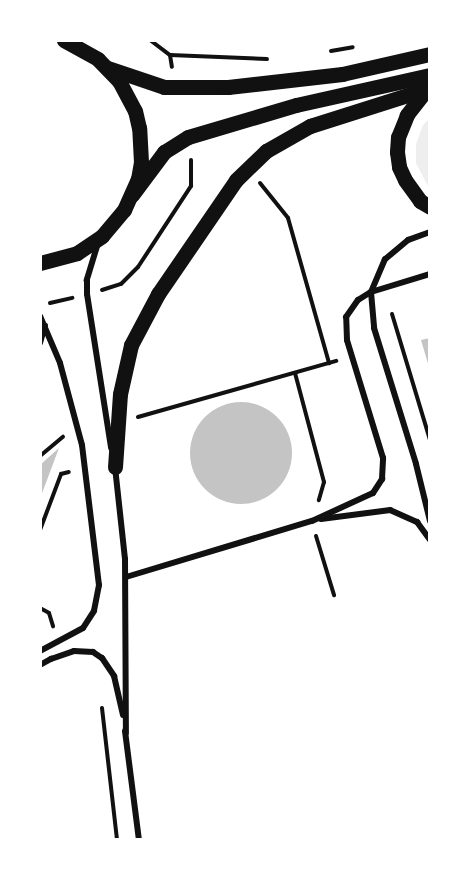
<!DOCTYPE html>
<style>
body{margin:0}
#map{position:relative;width:470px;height:880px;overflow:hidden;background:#fff;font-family:"Golos Text",sans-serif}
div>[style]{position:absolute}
.green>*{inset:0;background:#eee}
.building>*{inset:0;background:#c4c4c4}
.round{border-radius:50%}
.path>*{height:4px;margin:-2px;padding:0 2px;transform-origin:2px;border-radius:2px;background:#111}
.minor>*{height:6px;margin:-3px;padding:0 3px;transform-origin:3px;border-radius:3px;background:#111}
.primary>*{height:15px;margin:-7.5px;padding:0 7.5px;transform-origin:7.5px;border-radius:7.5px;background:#111}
span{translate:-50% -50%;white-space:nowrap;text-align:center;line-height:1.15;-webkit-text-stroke:4.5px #fff;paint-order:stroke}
.frame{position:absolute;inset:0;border:42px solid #fff;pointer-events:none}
</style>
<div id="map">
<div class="green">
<i style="clip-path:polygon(429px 119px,429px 188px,416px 163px,416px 144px,423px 125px)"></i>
</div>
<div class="building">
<i style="clip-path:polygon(430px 338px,430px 367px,429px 367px,421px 340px)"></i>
<i class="round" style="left:190px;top:402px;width:102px;height:102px"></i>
<i style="clip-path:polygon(59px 448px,41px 496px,40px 496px,40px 465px)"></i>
</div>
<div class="path">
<i style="left:150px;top:40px;width:25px;rotate:37deg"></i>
<i style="left:170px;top:55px;width:97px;rotate:2.4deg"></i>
<i style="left:331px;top:51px;width:22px;rotate:-10deg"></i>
<i style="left:170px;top:55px;width:12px;rotate:81deg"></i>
<i style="left:260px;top:183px;width:45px;rotate:51.3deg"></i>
<i style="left:288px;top:218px;width:151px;rotate:74.2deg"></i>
<i style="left:102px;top:290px;width:20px;rotate:-18deg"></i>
<i style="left:121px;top:284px;width:24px;rotate:-45deg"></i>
<i style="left:138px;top:267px;width:97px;rotate:-56.8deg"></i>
<i style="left:191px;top:186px;width:26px;rotate:-90deg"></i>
<i style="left:50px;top:303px;width:23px;rotate:-13deg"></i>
<i style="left:392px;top:314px;width:132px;rotate:73.2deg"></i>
<i style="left:295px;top:373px;width:113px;rotate:75.1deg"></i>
<i style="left:324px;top:482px;width:19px;rotate:106deg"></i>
<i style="left:138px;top:417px;width:206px;rotate:-15.8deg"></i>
<i style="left:40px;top:456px;width:30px;rotate:-40deg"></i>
<i style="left:40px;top:530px;width:60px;rotate:-69.4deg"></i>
<i style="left:61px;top:474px;width:8px;rotate:-14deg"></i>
<i style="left:316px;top:536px;width:62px;rotate:73deg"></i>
<i style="left:40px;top:608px;width:10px;rotate:29deg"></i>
<i style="left:49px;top:613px;width:14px;rotate:73deg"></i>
<i style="left:102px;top:708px;width:133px;rotate:83.5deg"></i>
</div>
<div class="minor">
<i style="left:430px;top:232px;width:23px;rotate:160deg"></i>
<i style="left:408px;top:240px;width:30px;rotate:140deg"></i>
<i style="left:385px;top:259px;width:36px;rotate:113deg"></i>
<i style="left:371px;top:292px;width:36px;rotate:85deg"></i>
<i style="left:374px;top:328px;width:142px;rotate:72.8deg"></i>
<i style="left:416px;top:464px;width:59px;rotate:76.2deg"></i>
<i style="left:98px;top:243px;width:39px;rotate:107deg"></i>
<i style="left:87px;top:280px;width:14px;rotate:90deg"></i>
<i style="left:87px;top:294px;width:156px;rotate:81.1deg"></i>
<i style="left:40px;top:316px;width:51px;rotate:66.9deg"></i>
<i style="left:60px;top:363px;width:85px;rotate:75deg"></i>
<i style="left:82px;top:445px;width:141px;rotate:83.1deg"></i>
<i style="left:99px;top:585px;width:26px;rotate:101deg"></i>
<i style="left:94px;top:611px;width:20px;rotate:123deg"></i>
<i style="left:83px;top:628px;width:49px;rotate:151.9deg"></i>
<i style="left:40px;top:343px;width:18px;rotate:-74deg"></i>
<i style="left:115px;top:467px;width:93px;rotate:83.8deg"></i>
<i style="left:125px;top:559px;width:174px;rotate:89.7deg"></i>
<i style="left:321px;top:519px;width:70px;rotate:-7.4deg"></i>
<i style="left:390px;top:510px;width:30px;rotate:24deg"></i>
<i style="left:417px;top:522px;width:22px;rotate:54deg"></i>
<i style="left:126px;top:577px;width:194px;rotate:-16.8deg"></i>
<i style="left:312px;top:521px;width:67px;rotate:-24.7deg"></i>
<i style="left:373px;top:493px;width:17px;rotate:-57deg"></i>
<i style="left:382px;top:479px;width:21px;rotate:-87deg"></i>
<i style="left:383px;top:458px;width:123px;rotate:-107deg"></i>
<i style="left:347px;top:340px;width:23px;rotate:-92deg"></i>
<i style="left:346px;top:317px;width:21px;rotate:-55deg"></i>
<i style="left:358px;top:300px;width:15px;rotate:-32deg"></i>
<i style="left:371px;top:292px;width:62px;rotate:-17deg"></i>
<i style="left:40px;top:665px;width:13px;rotate:-29deg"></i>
<i style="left:51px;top:659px;width:24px;rotate:-19deg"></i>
<i style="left:74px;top:651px;width:19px;rotate:3deg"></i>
<i style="left:93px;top:652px;width:11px;rotate:34deg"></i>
<i style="left:102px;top:658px;width:22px;rotate:56deg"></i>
<i style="left:114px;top:676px;width:40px;rotate:77deg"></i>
<i style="left:125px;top:731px;width:110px;rotate:82.7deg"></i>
</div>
<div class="primary">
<i style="left:108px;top:68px;width:59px;rotate:18.7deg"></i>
<i style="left:164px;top:87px;width:64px"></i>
<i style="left:228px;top:87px;width:115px;rotate:-6.5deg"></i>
<i style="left:342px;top:74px;width:90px;rotate:-12.8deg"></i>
<i style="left:427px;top:89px;width:33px;rotate:128deg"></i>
<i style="left:407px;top:115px;width:24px;rotate:112deg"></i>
<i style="left:398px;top:137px;width:15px;rotate:94deg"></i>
<i style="left:397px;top:152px;width:15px;rotate:82deg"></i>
<i style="left:399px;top:167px;width:14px;rotate:65deg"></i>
<i style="left:405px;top:180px;width:26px;rotate:54deg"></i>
<i style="left:420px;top:201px;width:12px;rotate:31deg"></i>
<i style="left:132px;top:195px;width:54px;rotate:-53.3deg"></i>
<i style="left:164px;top:152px;width:28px;rotate:-32deg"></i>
<i style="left:188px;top:137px;width:113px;rotate:-16.5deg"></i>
<i style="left:296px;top:105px;width:137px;rotate:-12.6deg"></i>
<i style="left:40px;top:263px;width:38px;rotate:-15deg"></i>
<i style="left:77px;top:253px;width:30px;rotate:-34deg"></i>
<i style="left:102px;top:236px;width:34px;rotate:-50deg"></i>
<i style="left:124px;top:210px;width:34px;rotate:-66deg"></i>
<i style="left:138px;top:179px;width:17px;rotate:-80deg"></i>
<i style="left:141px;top:162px;width:34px;rotate:-93deg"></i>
<i style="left:139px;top:128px;width:17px;rotate:-103deg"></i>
<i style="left:135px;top:111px;width:34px;rotate:-118deg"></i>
<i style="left:119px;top:81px;width:30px;rotate:-134deg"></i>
<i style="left:98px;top:59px;width:39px;rotate:-151deg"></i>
<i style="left:115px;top:467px;width:73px;rotate:-86.1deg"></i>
<i style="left:120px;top:394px;width:50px;rotate:-77.3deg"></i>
<i style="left:131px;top:345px;width:58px;rotate:-62.1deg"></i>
<i style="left:158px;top:294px;width:138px;rotate:-55.6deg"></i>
<i style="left:236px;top:180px;width:42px;rotate:-44deg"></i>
<i style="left:266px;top:151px;width:51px;rotate:-29.6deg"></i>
<i style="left:310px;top:126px;width:126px;rotate:-17.6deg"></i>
</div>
<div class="frame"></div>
</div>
